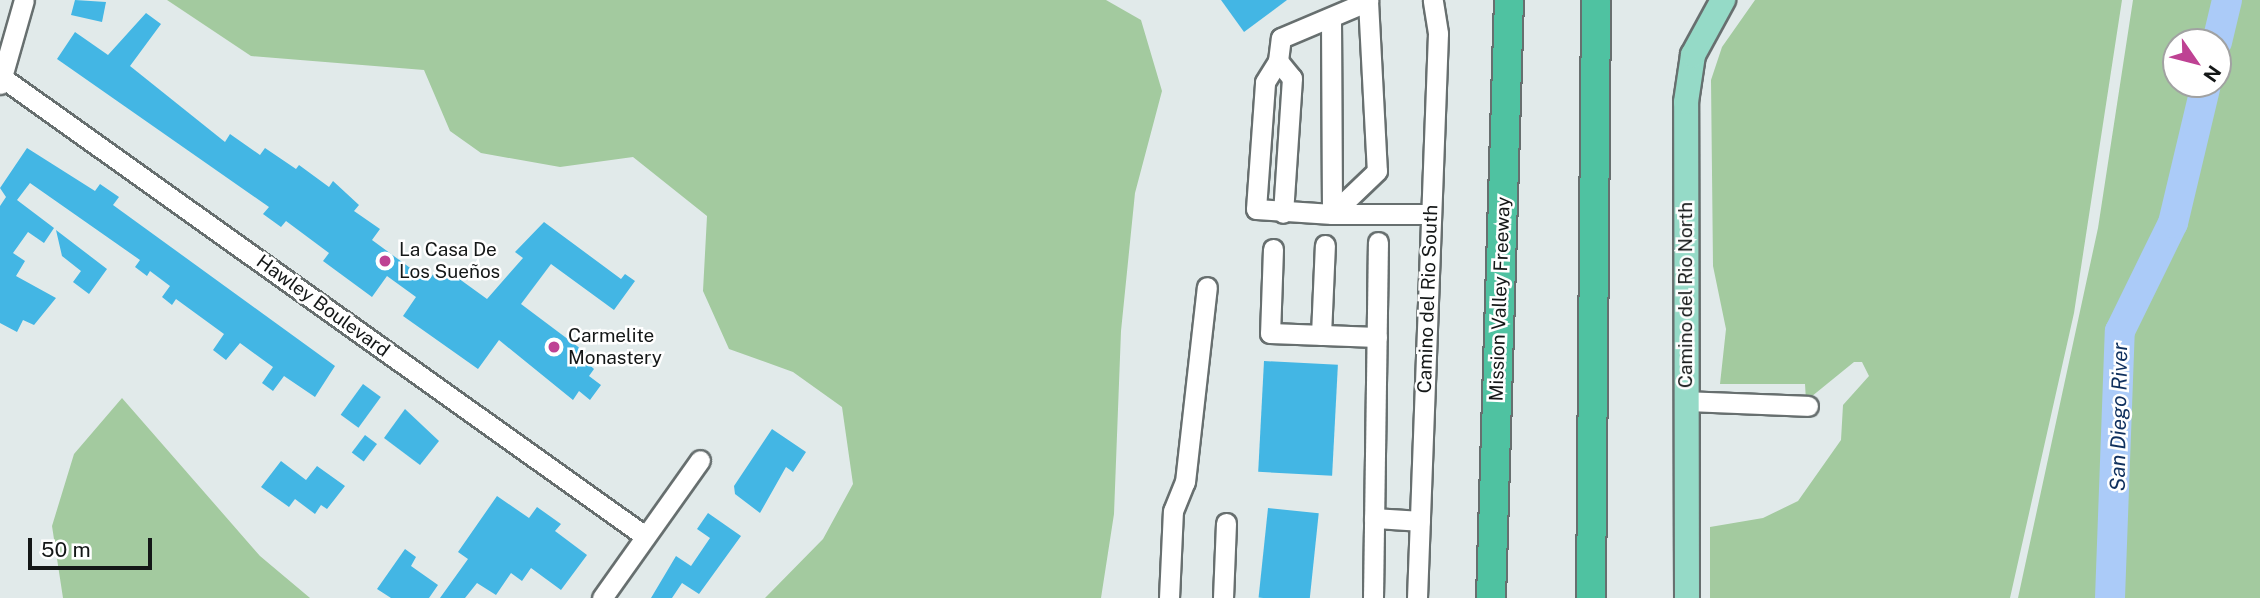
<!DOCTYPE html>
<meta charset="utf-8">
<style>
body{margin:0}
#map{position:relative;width:2260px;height:598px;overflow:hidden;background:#e1eaea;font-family:"Public Sans",sans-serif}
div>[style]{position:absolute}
.green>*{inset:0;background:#a3ca9f}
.river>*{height:30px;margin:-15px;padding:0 15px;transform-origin:15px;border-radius:15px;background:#abcbf8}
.building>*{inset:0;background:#43b6e4;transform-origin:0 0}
.roads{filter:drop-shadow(2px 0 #676f6f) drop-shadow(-2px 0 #676f6f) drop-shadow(0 2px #676f6f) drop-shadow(0 -2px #676f6f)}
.minor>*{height:19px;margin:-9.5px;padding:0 9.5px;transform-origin:9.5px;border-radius:9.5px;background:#fff}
.major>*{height:24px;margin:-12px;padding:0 12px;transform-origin:12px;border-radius:12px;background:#95dac7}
.highway>*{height:28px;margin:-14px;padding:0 14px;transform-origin:14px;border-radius:14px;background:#4fc2a1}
.dots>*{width:19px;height:19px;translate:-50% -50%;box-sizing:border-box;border:4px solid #fff;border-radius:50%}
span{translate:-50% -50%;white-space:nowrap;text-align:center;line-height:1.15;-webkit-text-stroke:5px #fff;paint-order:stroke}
.poi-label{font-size:19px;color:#141717}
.left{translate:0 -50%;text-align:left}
.street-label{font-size:19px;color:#141717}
.water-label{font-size:21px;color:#0f305e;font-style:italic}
.north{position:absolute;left:2162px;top:28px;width:70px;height:70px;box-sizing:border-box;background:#fff;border:2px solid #a1a2a2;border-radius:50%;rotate:125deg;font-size:19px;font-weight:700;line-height:28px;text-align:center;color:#141717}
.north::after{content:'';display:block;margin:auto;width:24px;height:32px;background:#be4293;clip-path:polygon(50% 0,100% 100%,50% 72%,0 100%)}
.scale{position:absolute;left:28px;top:538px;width:124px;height:32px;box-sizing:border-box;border:4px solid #141717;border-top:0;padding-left:9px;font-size:21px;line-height:24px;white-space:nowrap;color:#141717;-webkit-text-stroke:5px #fff;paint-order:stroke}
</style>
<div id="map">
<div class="green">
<i style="clip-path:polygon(167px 0,1106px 0,1141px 20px,1162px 91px,1135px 193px,1121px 331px,1114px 514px,1101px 598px,765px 598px,823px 539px,853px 484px,842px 407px,793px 372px,729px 349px,703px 291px,707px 216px,633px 157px,560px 167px,481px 153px,450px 131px,424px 70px,251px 56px)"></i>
<i style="clip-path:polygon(1755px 0,2122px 0,2074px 313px,2010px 598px,1710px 598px,1710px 527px,1763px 518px,1798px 501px,1841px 440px,1843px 405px,1869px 376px,1862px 362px,1854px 362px,1806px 401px,1805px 384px,1720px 384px,1726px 329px,1713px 266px,1711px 80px,1722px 47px)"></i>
<i style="clip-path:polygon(evenodd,2133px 0,2260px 0,2260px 598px,2018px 598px,2098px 228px,2133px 0,2176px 42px,2218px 42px,2218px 84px,2176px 84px,2176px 42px)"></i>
<i style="clip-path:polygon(122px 398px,260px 556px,310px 598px,63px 598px,52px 526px,74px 454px)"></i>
</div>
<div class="river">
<i style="left:2217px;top:42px;width:43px;rotate:-76.6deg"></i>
<i style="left:2110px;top:598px;width:267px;rotate:-87.9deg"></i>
<i style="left:2120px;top:331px;width:120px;rotate:-63.9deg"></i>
<i style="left:2173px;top:223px;width:143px;rotate:-76.6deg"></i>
</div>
<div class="building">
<i style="clip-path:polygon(75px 0,106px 2px,102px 22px,71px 15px)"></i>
<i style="clip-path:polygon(1221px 0,1287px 0,1244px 32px)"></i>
<i style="clip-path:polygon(146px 13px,161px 24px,130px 66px,225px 142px,230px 134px,260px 155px,265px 148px,296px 169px,299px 165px,329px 187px,333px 181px,359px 205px,354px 211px,380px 229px,372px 240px,428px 281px,440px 265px,487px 299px,523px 258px,515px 252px,544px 222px,621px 279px,625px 274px,635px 281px,614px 310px,551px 264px,521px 304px,589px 355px,585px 361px,594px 369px,589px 376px,601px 385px,590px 400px,579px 391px,573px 400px,499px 340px,478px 369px,403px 316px,416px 297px,387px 276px,372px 297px,323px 261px,329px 253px,286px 221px,281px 227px,263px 214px,269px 207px,57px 59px,75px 32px,108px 55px)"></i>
<i style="clip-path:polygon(27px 148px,95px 191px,100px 184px,119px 197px,113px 205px,335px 366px,315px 397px,284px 376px,273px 391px,262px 383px,273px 367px,240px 343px,226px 360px,213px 350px,224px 334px,176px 299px,172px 305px,162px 297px,170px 286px,150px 271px,147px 276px,135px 267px,140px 260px,30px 183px,17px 200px,54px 228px,44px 243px,28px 232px,13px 253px,25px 261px,16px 276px,56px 298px,34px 325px,23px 320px,17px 332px,0 323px,0 206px,6px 197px,0 188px)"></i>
<i style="clip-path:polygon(56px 230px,107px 269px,89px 294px,73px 282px,81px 271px,62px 256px)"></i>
<i style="left:1264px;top:361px;width:74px;height:111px;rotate:3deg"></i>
<i style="left:363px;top:384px;width:22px;height:38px;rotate:36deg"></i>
<i style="clip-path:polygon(405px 409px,439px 441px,420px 465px,384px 438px)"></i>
<i style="clip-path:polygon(772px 429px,806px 452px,793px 472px,786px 467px,760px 513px,735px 494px,734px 486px)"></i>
<i style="left:365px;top:435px;width:15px;height:22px;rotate:37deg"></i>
<i style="clip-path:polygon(281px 461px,306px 480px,317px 466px,345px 486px,327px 509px,321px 505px,315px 514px,295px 499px,289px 507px,261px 487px)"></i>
<i style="clip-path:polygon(497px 496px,529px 518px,537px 507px,561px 524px,555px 531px,587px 555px,561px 590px,531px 568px,522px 581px,511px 573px,496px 595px,477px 583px,465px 598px,440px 598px,468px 559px,458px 552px)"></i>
<i style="left:1268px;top:508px;width:51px;height:90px;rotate:6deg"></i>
<i style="clip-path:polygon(708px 513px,741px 536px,699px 594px,682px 583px,672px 598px,651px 598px,676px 556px,691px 566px,710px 538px,697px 529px)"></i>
<i style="clip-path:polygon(405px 549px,416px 557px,411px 566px,438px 585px,429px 598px,391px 598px,377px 589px)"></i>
</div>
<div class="roads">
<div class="minor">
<i style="left:1368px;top:0;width:1px;rotate:90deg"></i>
<i style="left:1368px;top:1px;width:170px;rotate:87deg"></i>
<i style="left:1377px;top:171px;width:62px;rotate:136.3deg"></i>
<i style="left:1332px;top:214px;width:76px;rotate:-176.2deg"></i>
<i style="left:1256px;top:209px;width:127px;rotate:-85.9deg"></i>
<i style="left:1265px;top:82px;width:25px;rotate:-58deg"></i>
<i style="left:1278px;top:61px;width:23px;rotate:-83deg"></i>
<i style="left:1281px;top:38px;width:95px;rotate:-23deg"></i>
<i style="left:1331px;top:19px;width:195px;rotate:89.7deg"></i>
<i style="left:1332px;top:214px;width:99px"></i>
<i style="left:1278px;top:61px;width:22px;rotate:51deg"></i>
<i style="left:1292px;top:78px;width:135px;rotate:93.8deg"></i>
<i style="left:0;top:76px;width:792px;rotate:35.5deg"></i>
<i style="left:0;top:84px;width:87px;rotate:-74.1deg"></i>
<i style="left:1273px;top:249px;width:84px;rotate:92deg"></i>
<i style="left:1270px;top:333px;width:107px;rotate:2.1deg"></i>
<i style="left:1321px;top:335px;width:90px;rotate:-87.5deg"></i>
<i style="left:1685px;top:401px;width:123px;rotate:2.3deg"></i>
<i style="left:1374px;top:518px;width:46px;rotate:3.7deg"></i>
<i style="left:602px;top:598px;width:169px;rotate:-54.6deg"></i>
<i style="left:1169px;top:598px;width:87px;rotate:-87.4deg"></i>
<i style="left:1173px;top:511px;width:31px;rotate:-68deg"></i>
<i style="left:1185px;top:482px;width:196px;rotate:-83.6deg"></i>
<i style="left:1223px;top:598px;width:75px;rotate:-87.7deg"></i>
<i style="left:1373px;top:598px;width:356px;rotate:-89.2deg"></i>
<i style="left:1417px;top:598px;width:565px;rotate:-87.87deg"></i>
<i style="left:1438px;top:33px;width:33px;rotate:-99deg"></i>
</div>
<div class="major">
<i style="left:1687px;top:598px;width:496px;rotate:-90.1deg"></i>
<i style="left:1686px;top:102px;width:48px;rotate:-81.5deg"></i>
<i style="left:1693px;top:55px;width:63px;rotate:-61.4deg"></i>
</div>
<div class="highway">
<i style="left:1491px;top:598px;width:598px;rotate:-88.28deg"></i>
<i style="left:1591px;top:598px;width:598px;rotate:-89.52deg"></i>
</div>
</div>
<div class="dots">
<i style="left:385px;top:261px;background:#be4293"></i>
<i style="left:554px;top:347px;background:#be4293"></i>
</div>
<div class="poi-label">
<span class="left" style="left:399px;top:261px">La Casa De<br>Los Sueños</span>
<span class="left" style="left:568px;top:347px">Carmelite<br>Monastery</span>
</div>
<div class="street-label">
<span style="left:1686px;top:295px;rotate:-90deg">Camino del Rio North</span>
<span style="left:1428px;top:299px;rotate:-88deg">Camino del Rio South</span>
<span style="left:1500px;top:299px;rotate:-88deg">Mission Valley Freeway</span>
<span style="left:323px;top:306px;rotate:36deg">Hawley Boulevard</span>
</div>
<div class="water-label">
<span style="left:2119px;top:417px;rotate:-89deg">San Diego River</span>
</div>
<div class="north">N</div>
<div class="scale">50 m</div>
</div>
